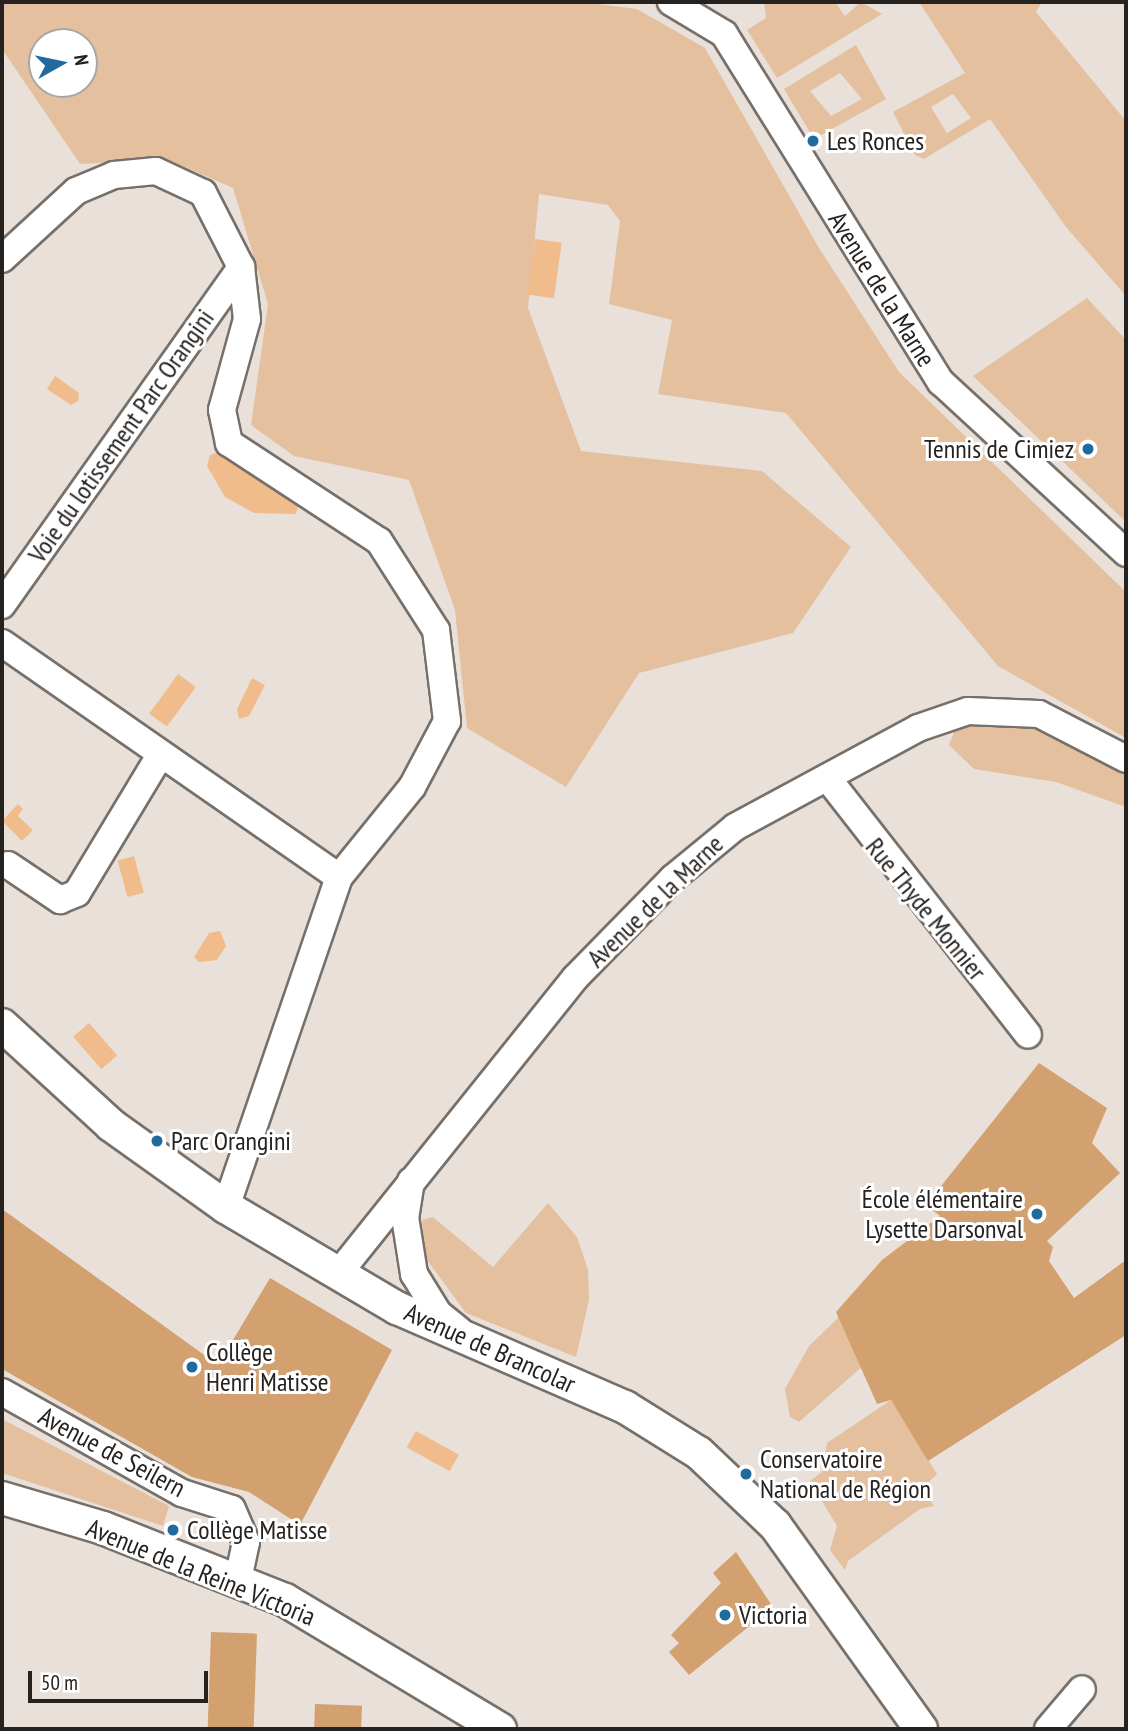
<!DOCTYPE html>
<meta charset="utf-8">
<style>
body{margin:0}
#map{position:relative;width:1128px;height:1731px;overflow:hidden;background:#e8e0d9;font-family:"PT Sans Narrow",sans-serif}
div>[style]{position:absolute}
.green>*{inset:0;background:#e4c09f}
.water>*{inset:0;background:#f1bc8b;transform-origin:0 0}
.building>*{inset:0;background:#d3a06f;transform-origin:0 0}
.roads{filter:drop-shadow(2px 0 #77706a) drop-shadow(-2px 0 #77706a) drop-shadow(0 2px #77706a) drop-shadow(0 -2px #77706a)}
.minor>*{height:26px;margin:-13px;padding:0 13px;transform-origin:13px;border-radius:13px;background:#fff}
.tertiary>*{height:32px;margin:-16px;padding:0 16px;transform-origin:16px;border-radius:16px;background:#fff}
.dots>*{width:19px;height:19px;translate:-50% -50%;box-sizing:border-box;border:4px solid #fff;border-radius:50%}
span{translate:-50% -50%;white-space:nowrap;text-align:center;line-height:1.15;-webkit-text-stroke:6px #fff;paint-order:stroke}
.poi-label{font-size:26px;color:#252220}
.left{translate:0 -50%;text-align:left}
.right{translate:-100% -50%;text-align:right}
.street-label{font-size:26px;color:#252220}
.frame{position:absolute;inset:0;border:4px solid #252220;pointer-events:none}
.north{position:absolute;left:28px;top:28px;width:70px;height:70px;box-sizing:border-box;background:#fff;border:2px solid #a8a7a6;border-radius:50%;rotate:81deg;font-size:19px;font-weight:700;line-height:28px;text-align:center;color:#252220}
.north::after{content:'';display:block;margin:auto;width:24px;height:32px;background:#216a9e;clip-path:polygon(50% 0,100% 100%,50% 72%,0 100%)}
.scale{position:absolute;left:28px;top:1671px;width:180px;height:32px;box-sizing:border-box;border:4px solid #252220;border-top:0;padding-left:9px;font-size:21px;line-height:24px;white-space:nowrap;color:#252220;-webkit-text-stroke:5px #fff;paint-order:stroke}
</style>
<div id="map">
<div class="green">
<i style="clip-path:polygon(evenodd,2px 2px,582px 2px,637px 9px,705px 48px,819px 248px,899px 372px,1126px 592px,1126px 738px,998px 666px,786px 413px,658px 394px,672px 320px,609px 304px,620px 221px,608px 205px,539px 194px,528px 308px,581px 451px,762px 471px,851px 547px,793px 633px,639px 673px,566px 787px,467px 728px,455px 610px,409px 480px,294px 456px,251px 425px,268px 304px,233px 188px,167px 159px,80px 164px,2px 49px,2px 2px,42px 42px,84px 42px,84px 84px,42px 84px,42px 42px)"></i>
<i style="clip-path:polygon(764px 2px,835px 2px,845px 16px,861px 2px,882px 14px,777px 78px,747px 30px,766px 18px)"></i>
<i style="clip-path:polygon(evenodd,919px 2px,1042px 2px,1036px 12px,1126px 121px,1126px 296px,1066px 227px,990px 119px,924px 159px,915px 155px,893px 112px,965px 73px,919px 2px,953px 94px,971px 118px,947px 133px,931px 107px,953px 94px)"></i>
<i style="clip-path:polygon(evenodd,856px 45px,886px 99px,814px 139px,784px 89px,856px 45px,840px 73px,862px 99px,831px 116px,810px 91px,840px 73px)"></i>
<i style="clip-path:polygon(1087px 298px,1126px 340px,1126px 522px,973px 376px)"></i>
<i style="clip-path:polygon(961px 715px,1037px 723px,1126px 775px,1126px 807px,1056px 782px,974px 769px,949px 745px)"></i>
<i style="clip-path:polygon(548px 1203px,577px 1237px,588px 1270px,589px 1300px,576px 1357px,466px 1313px,424px 1256px,422px 1220px,433px 1217px,493px 1267px)"></i>
<i style="clip-path:polygon(839px 1317px,863px 1366px,799px 1422px,790px 1417px,785px 1389px,809px 1346px)"></i>
<i style="clip-path:polygon(891px 1400px,937px 1474px,922px 1489px,934px 1506px,920px 1509px,848px 1561px,845px 1570px,830px 1550px,837px 1526px,810px 1481px,822px 1472px,827px 1443px)"></i>
<i style="clip-path:polygon(2px 1419px,169px 1506px,163px 1526px,2px 1473px)"></i>
</div>
<div class="water">
<i style="left:535px;top:239px;width:27px;height:56px;rotate:8deg"></i>
<i style="clip-path:polygon(55px 376px,79px 393px,78px 401px,71px 405px,47px 389px)"></i>
<i style="clip-path:polygon(225px 450px,301px 496px,296px 514px,254px 513px,225px 497px,207px 466px,210px 455px)"></i>
<i style="left:178px;top:674px;width:22px;height:49px;rotate:36deg"></i>
<i style="clip-path:polygon(252px 678px,265px 685px,249px 716px,239px 719px,237px 709px)"></i>
<i style="clip-path:polygon(18px 804px,23px 809px,18px 816px,33px 830px,22px 841px,2px 821px)"></i>
<i style="left:134px;top:856px;width:38px;height:17px;rotate:75deg"></i>
<i style="clip-path:polygon(220px 931px,226px 946px,217px 960px,199px 962px,194px 957px,209px 933px)"></i>
<i style="left:89px;top:1023px;width:43px;height:21px;rotate:49deg"></i>
<i style="left:416px;top:1431px;width:49px;height:19px;rotate:29deg"></i>
</div>
<div class="building">
<i style="clip-path:polygon(1039px 1063px,1107px 1108px,1092px 1143px,1120px 1173px,1047px 1241px,1053px 1247px,1049px 1261px,1074px 1298px,1126px 1260px,1126px 1335px,928px 1461px,891px 1400px,877px 1404px,836px 1312px,882px 1260px,940px 1216px,926px 1205px)"></i>
<i style="clip-path:polygon(2px 1209px,218px 1365px,270px 1278px,392px 1350px,300px 1525px,249px 1492px,192px 1477px,2px 1369px)"></i>
<i style="clip-path:polygon(736px 1552px,773px 1607px,689px 1675px,669px 1652px,679px 1643px,671px 1635px,721px 1583px,713px 1573px)"></i>
<i style="left:211px;top:1632px;width:46px;height:97px;rotate:2deg"></i>
<i style="left:315px;top:1704px;width:47px;height:25px;rotate:2deg"></i>
</div>
<div class="roads">
<div class="minor">
<i style="left:671px;top:2px;width:62px;rotate:31.1deg"></i>
<i style="left:724px;top:34px;width:410px;rotate:58.1deg"></i>
<i style="left:941px;top:382px;width:252px;rotate:42.7deg"></i>
<i style="left:2px;top:259px;width:100px;rotate:-42.6deg"></i>
<i style="left:76px;top:191px;width:41px;rotate:-22.8deg"></i>
<i style="left:114px;top:175px;width:42px;rotate:-5.4deg"></i>
<i style="left:156px;top:171px;width:52px;rotate:25.1deg"></i>
<i style="left:203px;top:193px;width:83px;rotate:62.8deg"></i>
<i style="left:241px;top:267px;width:52px;rotate:83.4deg"></i>
<i style="left:247px;top:319px;width:94px;rotate:105.4deg"></i>
<i style="left:222px;top:410px;width:34px;rotate:78deg"></i>
<i style="left:229px;top:443px;width:179px;rotate:33.2deg"></i>
<i style="left:379px;top:541px;width:106px;rotate:57.4deg"></i>
<i style="left:436px;top:630px;width:92px;rotate:83.1deg"></i>
<i style="left:447px;top:721px;width:75px;rotate:117.9deg"></i>
<i style="left:412px;top:787px;width:116px;rotate:129deg"></i>
<i style="left:339px;top:877px;width:349px;rotate:108.9deg"></i>
<i style="left:2px;top:605px;width:414px;rotate:-54.7deg"></i>
<i style="left:2px;top:643px;width:410px;rotate:34.8deg"></i>
<i style="left:829px;top:780px;width:323px;rotate:52deg"></i>
<i style="left:8px;top:865px;width:63px;rotate:33.9deg"></i>
<i style="left:60px;top:900px;width:18px;rotate:-22deg"></i>
<i style="left:77px;top:893px;width:162px;rotate:-58.9deg"></i>
<i style="left:411px;top:1181px;width:36px;rotate:99deg"></i>
<i style="left:405px;top:1217px;width:58px;rotate:81deg"></i>
<i style="left:414px;top:1274px;width:46px;rotate:58.4deg"></i>
<i style="left:438px;top:1313px;width:27px;rotate:39deg"></i>
<i style="left:338px;top:1274px;width:379px;rotate:-51.3deg"></i>
<i style="left:575px;top:978px;width:140px;rotate:-45.6deg"></i>
<i style="left:673px;top:878px;width:80px;rotate:-39.4deg"></i>
<i style="left:735px;top:827px;width:208px;rotate:-28.4deg"></i>
<i style="left:918px;top:728px;width:53px;rotate:-18.8deg"></i>
<i style="left:968px;top:711px;width:71px;rotate:2.4deg"></i>
<i style="left:1039px;top:714px;width:98px;rotate:27.3deg"></i>
<i style="left:2px;top:1392px;width:206px;rotate:29.3deg"></i>
<i style="left:182px;top:1493px;width:52px;rotate:17.7deg"></i>
<i style="left:232px;top:1509px;width:36px;rotate:67deg"></i>
<i style="left:246px;top:1542px;width:40px;rotate:102deg"></i>
<i style="left:1048px;top:1729px;width:52px;rotate:-49.6deg"></i>
</div>
<div class="tertiary">
<i style="left:2px;top:1025px;width:148px;rotate:42.5deg"></i>
<i style="left:111px;top:1125px;width:141px;rotate:35.5deg"></i>
<i style="left:226px;top:1207px;width:199px;rotate:30.6deg"></i>
<i style="left:397px;top:1308px;width:249px;rotate:23.5deg"></i>
<i style="left:625px;top:1407px;width:87px;rotate:31.9deg"></i>
<i style="left:699px;top:1453px;width:105px;rotate:43.5deg"></i>
<i style="left:775px;top:1525px;width:251px;rotate:54.4deg"></i>
<i style="left:2px;top:1498px;width:105px;rotate:16.5deg"></i>
<i style="left:103px;top:1528px;width:196px;rotate:21.6deg"></i>
<i style="left:285px;top:1600px;width:251px;rotate:31deg"></i>
</div>
</div>
<div class="dots">
<i style="left:813px;top:141px;background:#216a9e"></i>
<i style="left:1088px;top:449px;background:#216a9e"></i>
<i style="left:157px;top:1141px;background:#216a9e"></i>
<i style="left:1037px;top:1214px;background:#216a9e"></i>
<i style="left:192px;top:1367px;background:#216a9e"></i>
<i style="left:746px;top:1474px;background:#216a9e"></i>
<i style="left:173px;top:1530px;background:#216a9e"></i>
<i style="left:725px;top:1615px;background:#216a9e"></i>
</div>
<div class="poi-label">
<span class="left" style="left:827px;top:141px">Les Ronces</span>
<span class="right" style="left:1074px;top:449px">Tennis de Cimiez</span>
<span class="left" style="left:171px;top:1141px">Parc Orangini</span>
<span class="right" style="left:1023px;top:1214px">École élémentaire<br>Lysette Darsonval</span>
<span class="left" style="left:206px;top:1367px">Collège<br>Henri Matisse</span>
<span class="left" style="left:760px;top:1474px">Conservatoire<br>National de Région</span>
<span class="left" style="left:187px;top:1530px">Collège Matisse</span>
<span class="left" style="left:739px;top:1615px">Victoria</span>
</div>
<div class="street-label">
<span style="left:882px;top:289px;rotate:58deg">Avenue de la Marne</span>
<span style="left:121px;top:436px;rotate:-55deg">Voie du lotissement Parc Orangini</span>
<span style="left:655px;top:901px;rotate:-44deg">Avenue de la Marne</span>
<span style="left:926px;top:909px;rotate:51deg">Rue Thyde Monnier</span>
<span style="left:490px;top:1348px;rotate:24deg">Avenue de Brancolar</span>
<span style="left:112px;top:1452px;rotate:28deg">Avenue de Seilern</span>
<span style="left:201px;top:1572px;rotate:22deg">Avenue de la Reine Victoria</span>
</div>
<div class="frame"></div>
<div class="north">N</div>
<div class="scale">50 m</div>
</div>
